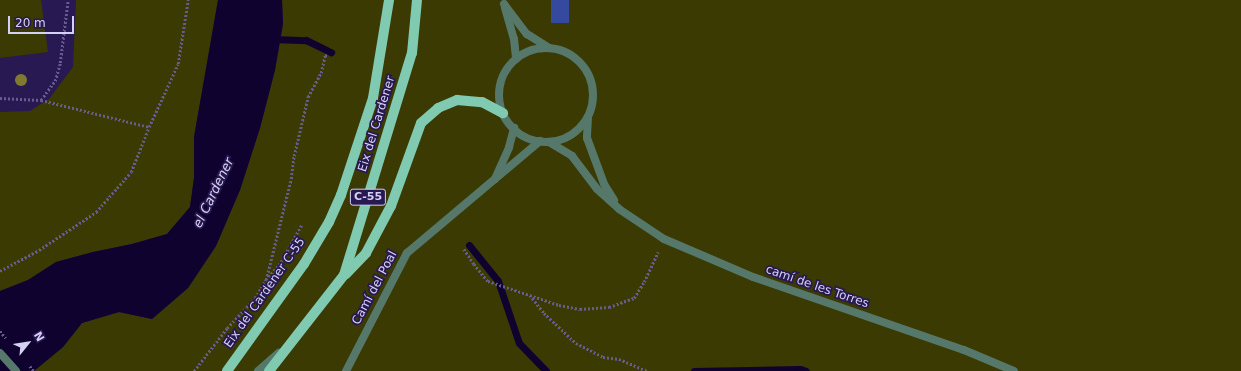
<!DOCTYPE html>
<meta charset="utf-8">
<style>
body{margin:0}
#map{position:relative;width:1241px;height:371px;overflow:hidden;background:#281952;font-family:"DejaVu Sans",sans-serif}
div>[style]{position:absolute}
.green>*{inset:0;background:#3a3a02}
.water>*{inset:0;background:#10022f}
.stream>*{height:7px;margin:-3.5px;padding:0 3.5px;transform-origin:3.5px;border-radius:3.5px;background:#10022f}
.building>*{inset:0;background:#35499f;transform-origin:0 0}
.path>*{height:2.5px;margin-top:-1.25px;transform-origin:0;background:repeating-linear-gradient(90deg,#675c8e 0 2px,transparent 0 4px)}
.minor>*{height:8px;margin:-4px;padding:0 4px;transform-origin:4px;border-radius:4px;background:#55786b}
.minor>.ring{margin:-4px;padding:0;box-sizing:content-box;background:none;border:8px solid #55786b;border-radius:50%}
.tertiary>*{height:8px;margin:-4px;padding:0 4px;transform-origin:4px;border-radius:4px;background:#55786b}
.primary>*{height:10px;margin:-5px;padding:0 5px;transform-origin:5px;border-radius:5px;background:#7fcab0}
.trees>*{width:12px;height:12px;margin:-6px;border-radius:50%;background:#7f7932}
span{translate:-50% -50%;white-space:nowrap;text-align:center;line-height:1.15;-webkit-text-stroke:3.5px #281952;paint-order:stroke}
.shield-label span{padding:1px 3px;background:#281952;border:1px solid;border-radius:3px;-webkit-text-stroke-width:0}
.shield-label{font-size:11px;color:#d5d1f5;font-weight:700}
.street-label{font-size:12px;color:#d5d1f5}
.water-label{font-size:13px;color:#d5d3ec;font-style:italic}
.north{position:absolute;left:8px;top:323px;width:40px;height:40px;-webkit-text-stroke:3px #281952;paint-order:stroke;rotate:60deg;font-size:11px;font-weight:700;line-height:16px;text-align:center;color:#d5d1f5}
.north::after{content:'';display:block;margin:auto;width:14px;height:18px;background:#d5d1f5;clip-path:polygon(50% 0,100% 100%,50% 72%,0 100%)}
.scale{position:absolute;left:8px;top:16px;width:66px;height:18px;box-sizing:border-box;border:2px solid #d5d1f5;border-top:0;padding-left:5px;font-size:12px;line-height:14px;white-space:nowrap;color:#d5d1f5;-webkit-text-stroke:3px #281952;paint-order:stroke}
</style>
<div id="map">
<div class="green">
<i style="clip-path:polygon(0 0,41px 0,48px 52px,0 58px)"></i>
<i style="clip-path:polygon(76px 0,218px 0,194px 137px,194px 178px,190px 207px,167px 234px,132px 244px,93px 252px,56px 262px,28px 280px,0 291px,0 112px,30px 111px,49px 99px,73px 67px)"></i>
<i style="clip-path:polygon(282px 0,1241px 0,1241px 371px,34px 371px,63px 347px,82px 323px,119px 312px,152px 319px,188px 288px,216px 246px,240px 190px,260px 128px,275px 70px,283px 24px)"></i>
</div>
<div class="water">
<i style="clip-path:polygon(218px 0,282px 0,283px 24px,275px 70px,260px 128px,240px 190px,216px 246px,188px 288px,152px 319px,119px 312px,82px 323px,63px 347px,34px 371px,0 371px,0 291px,28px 280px,56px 262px,93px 252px,132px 244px,167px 234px,190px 207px,194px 178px,194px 137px)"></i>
</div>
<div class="stream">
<i style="left:272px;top:39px;width:34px;rotate:2deg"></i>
<i style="left:306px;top:40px;width:28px;rotate:26deg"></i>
<i style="left:469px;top:245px;width:46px;rotate:51.1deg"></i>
<i style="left:498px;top:281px;width:65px;rotate:71.3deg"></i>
<i style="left:519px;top:343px;width:39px;rotate:46deg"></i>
<i style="left:694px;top:371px;width:106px;rotate:-1.1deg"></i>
<i style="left:800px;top:369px;width:6px;rotate:18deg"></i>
</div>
<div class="building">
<i style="left:551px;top:0;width:18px;height:23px"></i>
</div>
<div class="path">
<i style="left:0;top:98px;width:41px;rotate:2.8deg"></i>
<i style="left:41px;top:100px;width:24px;rotate:-54deg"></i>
<i style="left:55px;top:81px;width:19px;rotate:-74deg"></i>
<i style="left:60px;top:63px;width:64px;rotate:-82.8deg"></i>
<i style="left:41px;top:100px;width:111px;rotate:14deg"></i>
<i style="left:149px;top:127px;width:69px;rotate:-65.3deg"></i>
<i style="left:178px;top:64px;width:65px;rotate:-81.1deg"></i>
<i style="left:464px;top:249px;width:18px;rotate:56deg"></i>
<i style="left:474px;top:264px;width:22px;rotate:51deg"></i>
<i style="left:488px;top:281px;width:75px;rotate:18.7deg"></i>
<i style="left:559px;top:305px;width:21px;rotate:11deg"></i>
<i style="left:580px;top:309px;width:29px;rotate:-4deg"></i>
<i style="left:609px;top:307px;width:27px;rotate:-20deg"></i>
<i style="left:634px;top:298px;width:19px;rotate:-58deg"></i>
<i style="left:644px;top:282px;width:33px;rotate:-65deg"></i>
<i style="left:0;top:271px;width:44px;rotate:-28.3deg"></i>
<i style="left:39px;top:250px;width:69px;rotate:-33.7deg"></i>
<i style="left:96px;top:212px;width:53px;rotate:-48.8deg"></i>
<i style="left:131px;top:172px;width:48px;rotate:-68.2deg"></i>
<i style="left:266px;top:280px;width:23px;rotate:-50deg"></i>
<i style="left:281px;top:262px;width:43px;rotate:-61.1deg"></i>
<i style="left:530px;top:295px;width:23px;rotate:52deg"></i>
<i style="left:544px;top:313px;width:44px;rotate:43.2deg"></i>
<i style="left:576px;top:343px;width:30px;rotate:27deg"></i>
<i style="left:603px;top:357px;width:16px;rotate:7deg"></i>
<i style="left:619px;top:359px;width:30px;rotate:23deg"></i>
<i style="left:0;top:331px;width:9px;rotate:49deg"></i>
<i style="left:30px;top:366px;width:6px;rotate:51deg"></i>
<i style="left:194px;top:371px;width:54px;rotate:-52.5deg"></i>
<i style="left:227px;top:328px;width:41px;rotate:-47deg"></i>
<i style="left:255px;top:298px;width:21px;rotate:-59deg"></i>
<i style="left:266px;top:280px;width:104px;rotate:-76.1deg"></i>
<i style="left:291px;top:179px;width:23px;rotate:-83deg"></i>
<i style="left:294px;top:156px;width:61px;rotate:-76.7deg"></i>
<i style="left:308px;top:97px;width:27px;rotate:-62deg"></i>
<i style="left:321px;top:73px;width:18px;rotate:-77deg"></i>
<i style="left:325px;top:55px;width:3px;rotate:18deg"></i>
</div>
<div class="minor">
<i style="left:504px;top:4px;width:38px;rotate:53deg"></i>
<i style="left:527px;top:34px;width:26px;rotate:32deg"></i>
<i style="left:505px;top:8px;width:32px;rotate:74deg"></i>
<i style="left:514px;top:39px;width:20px;rotate:84deg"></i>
<i class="ring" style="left:499px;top:48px;width:86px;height:86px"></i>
<i style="left:588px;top:117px;width:21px;rotate:93deg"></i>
<i style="left:587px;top:138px;width:49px;rotate:69.7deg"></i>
<i style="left:604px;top:184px;width:19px;rotate:58deg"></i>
<i style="left:549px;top:142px;width:27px;rotate:31deg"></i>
<i style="left:572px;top:156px;width:41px;rotate:52.9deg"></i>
<i style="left:597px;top:189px;width:30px;rotate:42deg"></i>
<i style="left:619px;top:209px;width:54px;rotate:33.7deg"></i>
<i style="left:664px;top:239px;width:97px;rotate:23.1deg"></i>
<i style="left:753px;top:277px;width:223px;rotate:19.1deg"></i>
<i style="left:964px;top:350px;width:54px;rotate:22.8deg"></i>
<i style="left:495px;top:179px;width:35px;rotate:-66deg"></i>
<i style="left:509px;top:147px;width:20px;rotate:-75deg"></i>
<i style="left:346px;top:371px;width:133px;rotate:-62.7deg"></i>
<i style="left:407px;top:253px;width:174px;rotate:-40.1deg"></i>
</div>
<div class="tertiary">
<i style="left:0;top:353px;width:24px;rotate:48deg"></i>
<i style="left:258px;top:371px;width:28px;rotate:-41deg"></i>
</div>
<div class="primary">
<i style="left:346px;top:274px;width:29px;rotate:-46deg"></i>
<i style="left:366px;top:253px;width:53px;rotate:-62deg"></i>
<i style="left:391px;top:206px;width:88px;rotate:-70.1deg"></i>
<i style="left:421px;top:123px;width:23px;rotate:-41deg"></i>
<i style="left:438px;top:108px;width:21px;rotate:-23deg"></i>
<i style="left:457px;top:100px;width:25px;rotate:5deg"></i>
<i style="left:482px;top:102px;width:24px;rotate:28deg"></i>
<i style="left:227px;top:371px;width:132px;rotate:-54.3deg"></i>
<i style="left:304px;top:264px;width:49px;rotate:-59.2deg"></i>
<i style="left:329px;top:222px;width:30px;rotate:-66deg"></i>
<i style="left:341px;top:195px;width:102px;rotate:-71.7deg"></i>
<i style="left:373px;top:98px;width:99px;rotate:-80.7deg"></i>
<i style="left:269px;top:371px;width:122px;rotate:-52deg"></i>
<i style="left:344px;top:275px;width:232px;rotate:-73deg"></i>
<i style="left:412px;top:53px;width:53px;rotate:-84.6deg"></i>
</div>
<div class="trees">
<i style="left:21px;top:80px"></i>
</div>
<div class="shield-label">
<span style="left:368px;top:197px">C-55</span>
</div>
<div class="street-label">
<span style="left:377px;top:124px;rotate:-73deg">Eix del Cardener</span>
<span style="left:817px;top:287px;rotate:19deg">camí de les Torres</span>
<span style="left:375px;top:288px;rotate:-62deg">Camí del Poal</span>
<span style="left:265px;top:293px;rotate:-55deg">Eix del Cardener C-55</span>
</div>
<div class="water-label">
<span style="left:214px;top:193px;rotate:-64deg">el Cardener</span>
</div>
<div class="north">N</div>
<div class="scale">20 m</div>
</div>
